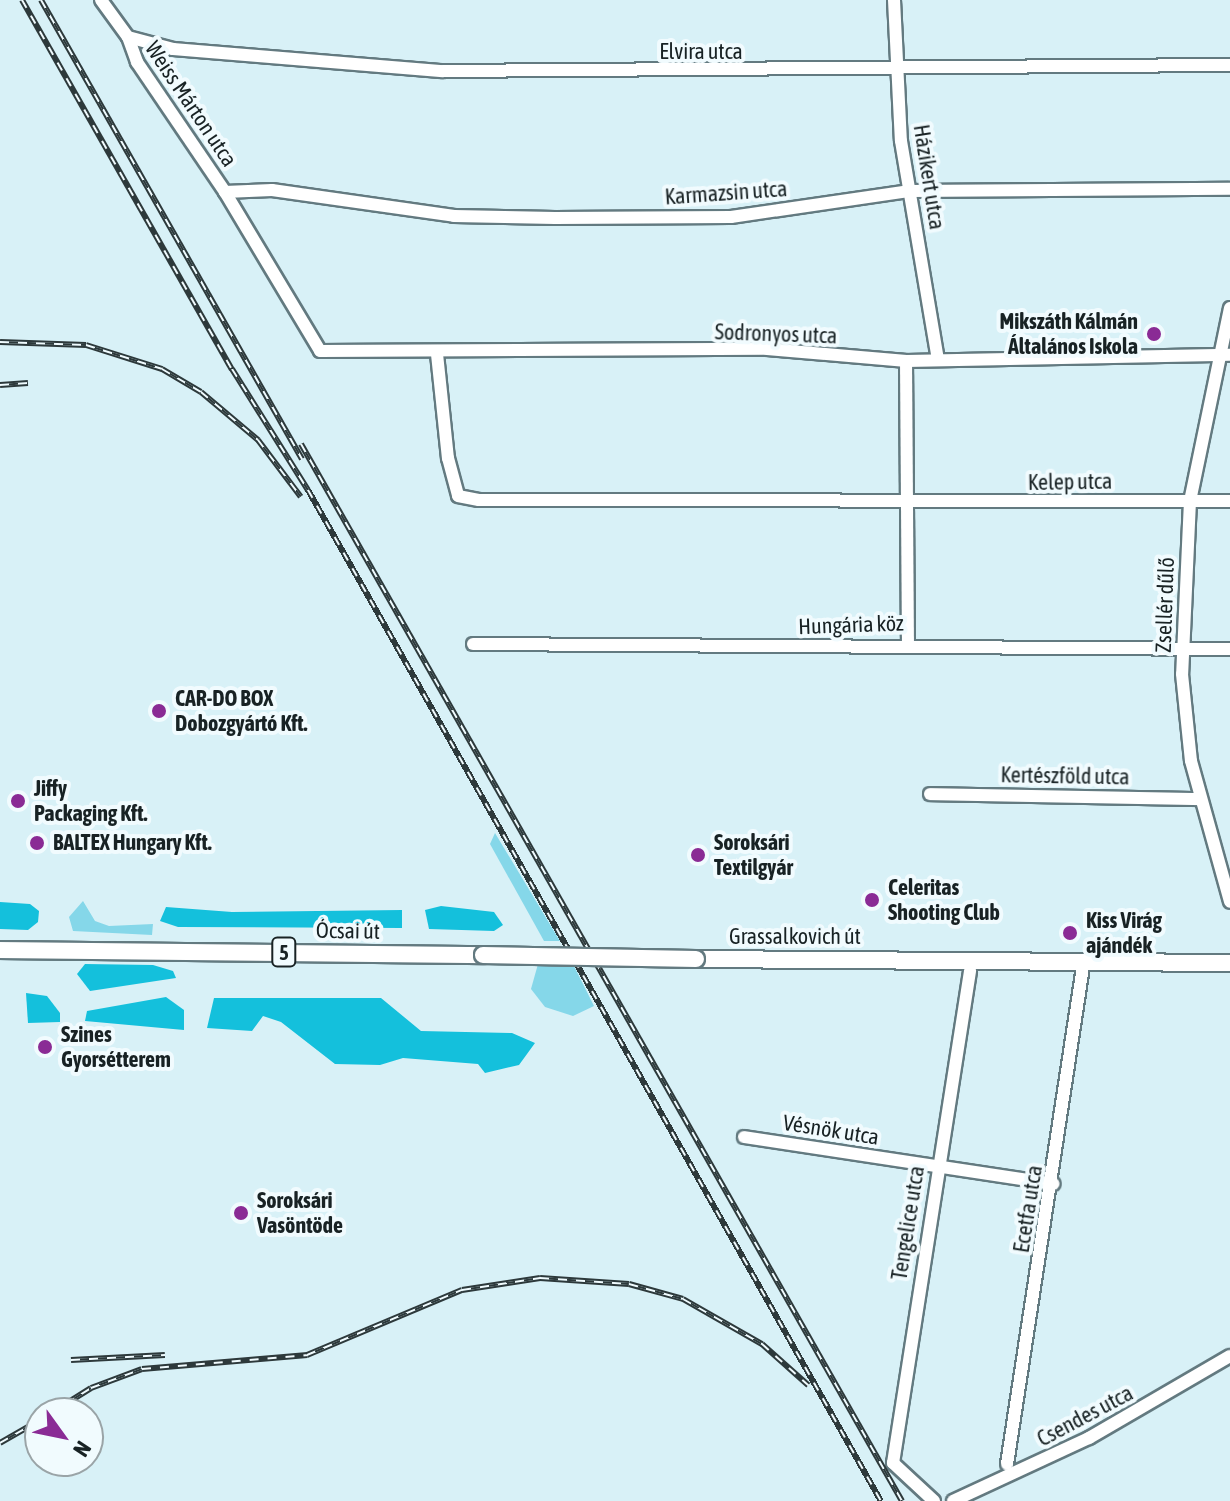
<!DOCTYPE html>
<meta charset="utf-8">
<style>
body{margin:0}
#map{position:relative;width:1230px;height:1501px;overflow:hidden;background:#d8f1f7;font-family:"Asap Condensed",sans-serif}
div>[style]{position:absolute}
.green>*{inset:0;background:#85d7e9}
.forest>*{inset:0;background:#14c0dc}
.roads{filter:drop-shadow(2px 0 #637a80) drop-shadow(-2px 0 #637a80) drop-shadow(0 2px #637a80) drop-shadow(0 -2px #637a80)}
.minor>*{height:12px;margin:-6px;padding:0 6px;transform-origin:6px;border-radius:6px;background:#fff}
.major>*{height:16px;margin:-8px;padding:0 8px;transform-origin:8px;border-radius:8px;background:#fff}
.rail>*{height:6px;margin-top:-3px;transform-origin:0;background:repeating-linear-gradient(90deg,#f1fbfe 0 9px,#2d393b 0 18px);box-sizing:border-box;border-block:2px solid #2d393b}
.bridges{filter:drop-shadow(2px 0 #637a80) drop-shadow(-2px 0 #637a80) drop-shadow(0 2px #637a80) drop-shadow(0 -2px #637a80)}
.major-bridge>*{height:16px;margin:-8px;padding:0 8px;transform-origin:8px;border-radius:8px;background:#fff}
.dots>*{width:22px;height:22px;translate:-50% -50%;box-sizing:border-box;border:4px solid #f1fbfe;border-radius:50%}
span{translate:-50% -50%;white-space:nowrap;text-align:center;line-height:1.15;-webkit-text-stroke:8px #f1fbfe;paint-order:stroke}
.shield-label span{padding:2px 6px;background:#f1fbfe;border:2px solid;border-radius:6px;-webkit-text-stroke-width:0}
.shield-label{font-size:20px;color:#182224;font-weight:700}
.street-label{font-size:22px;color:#182224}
.poi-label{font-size:22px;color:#182224;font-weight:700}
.right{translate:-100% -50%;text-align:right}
.left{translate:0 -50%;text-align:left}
.north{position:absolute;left:24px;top:1397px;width:80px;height:80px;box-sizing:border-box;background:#f1fbfe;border:2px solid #9aa4a7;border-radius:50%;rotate:123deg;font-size:22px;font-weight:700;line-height:32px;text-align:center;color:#182224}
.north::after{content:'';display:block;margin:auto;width:28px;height:36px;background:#8a2b95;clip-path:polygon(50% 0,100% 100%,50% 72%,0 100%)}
</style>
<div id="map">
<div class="green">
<i style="clip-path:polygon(495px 833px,560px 941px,544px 941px,490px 844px)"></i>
<i style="clip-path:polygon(83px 901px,95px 921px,109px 926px,153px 924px,152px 935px,73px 931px,69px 917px)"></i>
<i style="clip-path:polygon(538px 964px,573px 964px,594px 1006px,573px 1016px,545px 1007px,531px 989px)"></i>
</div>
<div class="forest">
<i style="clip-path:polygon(0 902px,30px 904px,39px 911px,38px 922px,28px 930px,0 929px)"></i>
<i style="clip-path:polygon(441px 906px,494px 912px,503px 925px,494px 931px,429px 929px,425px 910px)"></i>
<i style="clip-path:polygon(166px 907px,232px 912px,402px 910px,402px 928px,178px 927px,160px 921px)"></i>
<i style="clip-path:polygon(85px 964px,153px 965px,173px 971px,176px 978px,90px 991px,77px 974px)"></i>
<i style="clip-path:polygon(26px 993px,47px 996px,60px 1013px,60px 1022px,28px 1023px)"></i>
<i style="clip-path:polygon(166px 997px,184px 1010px,184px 1030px,85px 1021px,87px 1011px)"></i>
<i style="clip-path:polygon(214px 998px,381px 998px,421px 1031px,512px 1033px,535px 1043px,519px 1065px,485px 1073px,478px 1064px,403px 1058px,380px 1065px,335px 1064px,281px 1022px,263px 1016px,252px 1031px,207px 1028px)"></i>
</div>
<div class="roads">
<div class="minor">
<i style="left:101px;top:0;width:46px;rotate:53.9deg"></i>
<i style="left:128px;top:37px;width:47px;rotate:14.9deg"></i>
<i style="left:173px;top:49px;width:271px;rotate:4.7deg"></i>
<i style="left:443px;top:71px;width:787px;rotate:-0.44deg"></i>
<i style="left:894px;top:0;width:141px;rotate:87.2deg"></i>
<i style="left:901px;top:141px;width:221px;rotate:80.4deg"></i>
<i style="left:128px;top:37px;width:27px;rotate:70deg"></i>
<i style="left:137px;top:62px;width:157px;rotate:55.9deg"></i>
<i style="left:225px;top:192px;width:185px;rotate:59.1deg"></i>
<i style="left:320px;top:351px;width:447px;rotate:-0.3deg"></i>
<i style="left:767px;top:349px;width:140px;rotate:4.9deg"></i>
<i style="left:906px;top:361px;width:324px;rotate:-1.1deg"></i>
<i style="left:225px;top:192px;width:47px;rotate:-2.4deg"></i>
<i style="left:272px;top:190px;width:184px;rotate:8.1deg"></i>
<i style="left:454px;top:216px;width:101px;rotate:1.1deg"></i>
<i style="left:555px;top:218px;width:176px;rotate:-0.3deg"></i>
<i style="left:731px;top:217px;width:181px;rotate:-8.3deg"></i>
<i style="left:910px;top:191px;width:320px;rotate:-0.4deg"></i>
<i style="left:1230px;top:308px;width:197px;rotate:101.7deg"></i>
<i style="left:1190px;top:501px;width:173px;rotate:92.6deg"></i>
<i style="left:1182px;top:674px;width:87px;rotate:84.1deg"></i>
<i style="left:1191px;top:761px;width:146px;rotate:74.5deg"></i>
<i style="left:437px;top:354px;width:105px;rotate:84deg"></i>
<i style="left:448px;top:458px;width:39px;rotate:75deg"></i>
<i style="left:458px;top:496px;width:21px;rotate:11deg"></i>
<i style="left:479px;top:500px;width:751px;rotate:0.08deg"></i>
<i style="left:906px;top:361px;width:283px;rotate:89.6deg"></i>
<i style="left:473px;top:644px;width:757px;rotate:0.38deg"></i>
<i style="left:930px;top:794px;width:270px;rotate:1.1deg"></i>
<i style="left:744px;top:1137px;width:313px;rotate:8.6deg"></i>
<i style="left:1007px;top:1464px;width:510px;rotate:-81.31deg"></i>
<i style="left:934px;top:1501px;width:56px;rotate:-137.2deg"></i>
<i style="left:893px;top:1463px;width:498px;rotate:-81.1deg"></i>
<i style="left:953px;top:1501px;width:150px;rotate:-24.9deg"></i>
<i style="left:1089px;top:1438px;width:163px;rotate:-30.2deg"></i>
</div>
<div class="major">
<i style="left:0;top:950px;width:483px;rotate:0.6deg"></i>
<i style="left:696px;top:959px;width:534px;rotate:0.43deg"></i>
</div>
</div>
<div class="rail">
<i style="left:22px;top:0;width:425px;rotate:60.4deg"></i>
<i style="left:232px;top:369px;width:143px;rotate:57.9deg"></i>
<i style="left:308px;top:490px;width:1162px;rotate:60.46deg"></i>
<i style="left:41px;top:0;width:528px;rotate:60.38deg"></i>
<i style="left:0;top:342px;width:86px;rotate:2deg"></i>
<i style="left:86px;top:345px;width:80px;rotate:17.5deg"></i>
<i style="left:162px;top:369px;width:45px;rotate:30.5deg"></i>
<i style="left:201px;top:392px;width:75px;rotate:40.1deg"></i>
<i style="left:258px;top:440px;width:71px;rotate:53deg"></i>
<i style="left:0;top:385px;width:28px;rotate:-4deg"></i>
<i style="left:301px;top:444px;width:1216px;rotate:60.38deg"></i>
<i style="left:71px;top:1360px;width:94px;rotate:-3deg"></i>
<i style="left:51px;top:1413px;width:47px;rotate:-32deg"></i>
<i style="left:91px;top:1388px;width:54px;rotate:-20.4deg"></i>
<i style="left:142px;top:1369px;width:166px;rotate:-4.8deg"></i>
<i style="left:307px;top:1355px;width:168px;rotate:-22.8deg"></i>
<i style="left:462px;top:1290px;width:79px;rotate:-8.7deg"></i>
<i style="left:540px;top:1278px;width:89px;rotate:3.9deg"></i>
<i style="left:629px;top:1284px;width:56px;rotate:15.5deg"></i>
<i style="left:683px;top:1299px;width:91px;rotate:29.7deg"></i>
<i style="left:762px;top:1344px;width:62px;rotate:41.7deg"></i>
<i style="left:0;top:1443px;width:46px;rotate:-29.9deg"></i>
</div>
<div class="bridges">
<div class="major-bridge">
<i style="left:483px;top:955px;width:213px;rotate:1.1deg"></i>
</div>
</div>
<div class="dots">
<i style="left:1154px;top:334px;background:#8a2b95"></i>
<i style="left:159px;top:711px;background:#8a2b95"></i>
<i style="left:18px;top:801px;background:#8a2b95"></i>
<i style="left:37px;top:843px;background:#8a2b95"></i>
<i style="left:698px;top:855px;background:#8a2b95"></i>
<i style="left:872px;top:900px;background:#8a2b95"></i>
<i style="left:1070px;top:933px;background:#8a2b95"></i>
<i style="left:45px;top:1047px;background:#8a2b95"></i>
<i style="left:241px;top:1213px;background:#8a2b95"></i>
</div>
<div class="shield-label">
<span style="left:284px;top:952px">5</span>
</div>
<div class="street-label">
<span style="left:701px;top:52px">Elvira utca</span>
<span style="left:191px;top:104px;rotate:56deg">Weiss Márton utca</span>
<span style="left:929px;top:177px;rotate:81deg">Házikert utca</span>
<span style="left:726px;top:193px;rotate:-4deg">Karmazsin utca</span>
<span style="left:776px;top:334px;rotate:2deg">Sodronyos utca</span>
<span style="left:1070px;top:482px;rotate:-1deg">Kelep utca</span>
<span style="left:1165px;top:605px;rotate:-88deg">Zsellér dűlő</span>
<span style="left:851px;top:625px;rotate:-2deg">Hungária köz</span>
<span style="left:1065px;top:776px;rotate:1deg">Kertészföld utca</span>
<span style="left:348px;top:931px;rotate:1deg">Ócsai út</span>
<span style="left:795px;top:937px">Grassalkovich út</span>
<span style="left:831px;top:1130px;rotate:9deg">Vésnök utca</span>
<span style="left:1028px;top:1209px;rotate:-81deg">Ecetfa utca</span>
<span style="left:908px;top:1223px;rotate:-81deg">Tengelice utca</span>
<span style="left:1085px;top:1416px;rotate:-28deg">Csendes utca</span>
</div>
<div class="poi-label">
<span class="right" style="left:1138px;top:334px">Mikszáth Kálmán<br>Általános Iskola</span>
<span class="left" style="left:175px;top:711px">CAR-DO BOX<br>Dobozgyártó Kft.</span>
<span class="left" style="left:34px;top:801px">Jiffy<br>Packaging Kft.</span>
<span class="left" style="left:714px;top:855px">Soroksári<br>Textilgyár</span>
<span class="left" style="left:53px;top:843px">BALTEX Hungary Kft.</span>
<span class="left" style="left:888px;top:900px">Celeritas<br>Shooting Club</span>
<span class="left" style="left:1086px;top:933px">Kiss Virág<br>ajándék</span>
<span class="left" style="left:61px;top:1047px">Szines<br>Gyorsétterem</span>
<span class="left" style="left:257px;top:1213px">Soroksári<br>Vasöntöde</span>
</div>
<div class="north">N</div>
</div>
